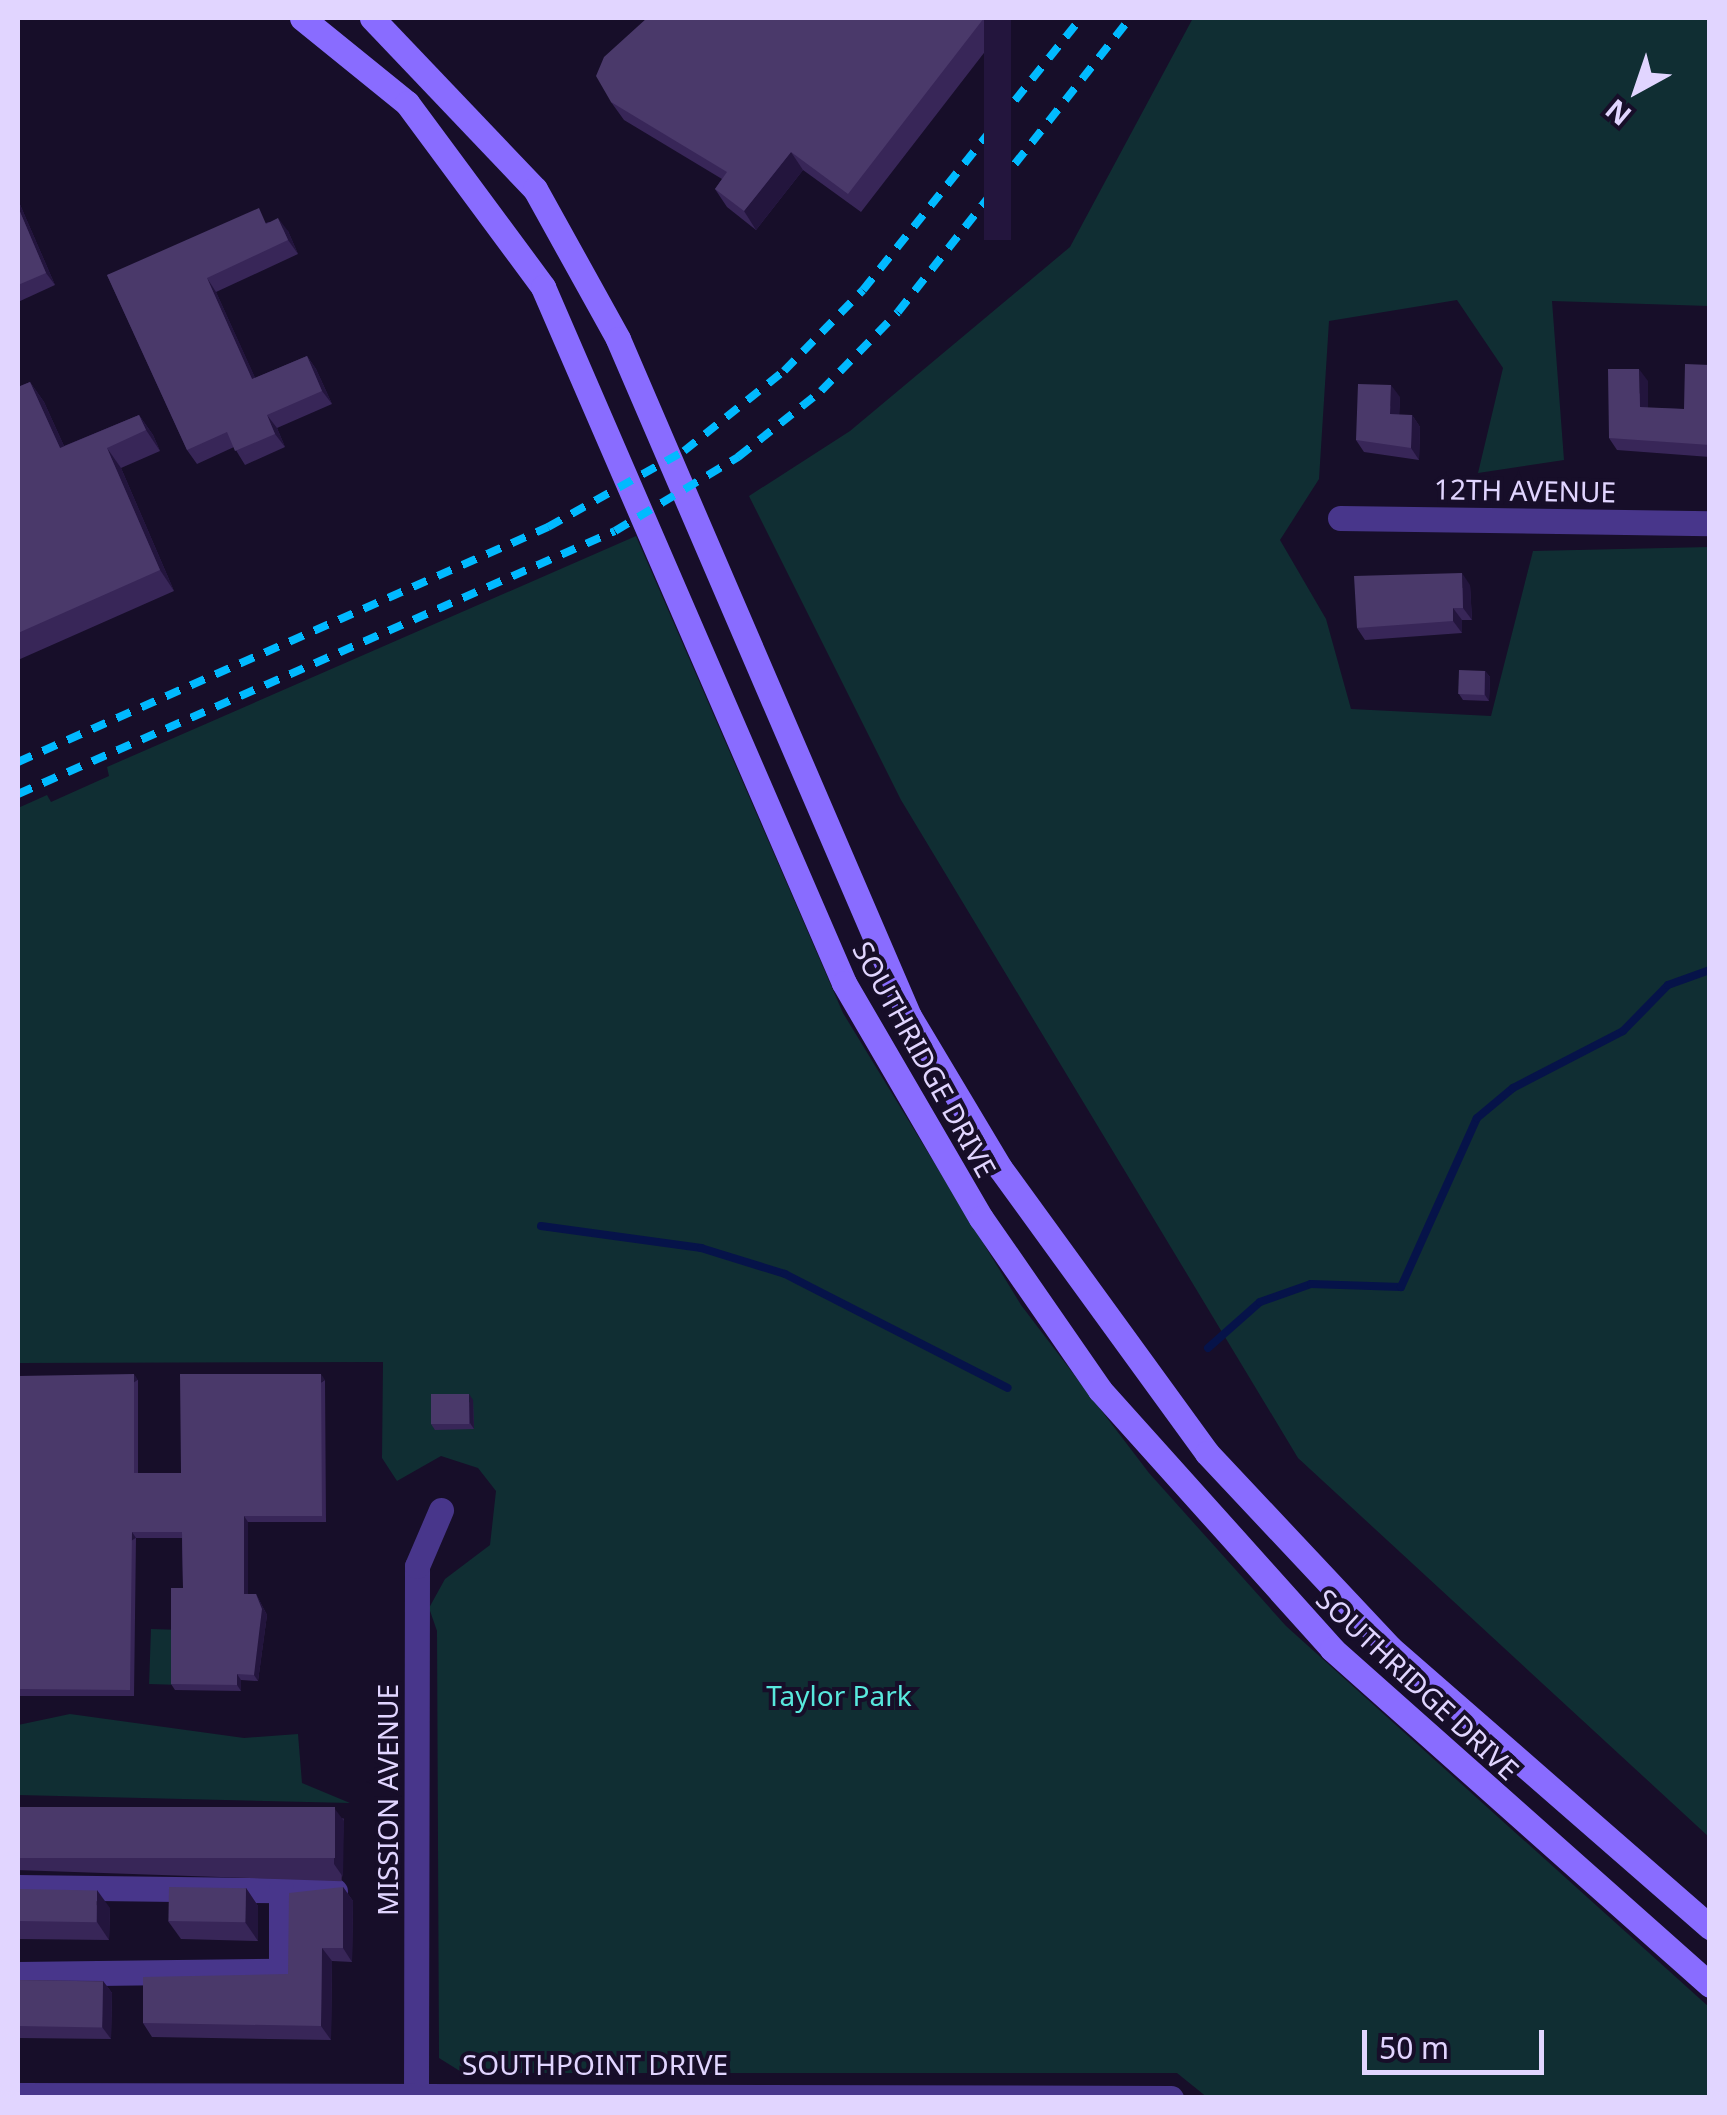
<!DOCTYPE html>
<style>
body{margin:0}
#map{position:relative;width:1727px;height:2115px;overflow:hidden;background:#170e29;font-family:"Noto Sans",sans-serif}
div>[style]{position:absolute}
.green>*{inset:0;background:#102e33;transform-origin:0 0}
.stream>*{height:8px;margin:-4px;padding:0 4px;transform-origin:4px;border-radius:4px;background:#061349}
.minor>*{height:25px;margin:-12.5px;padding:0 12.5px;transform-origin:12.5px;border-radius:12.5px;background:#48368b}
.tertiary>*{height:25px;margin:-12.5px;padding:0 12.5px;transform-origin:12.5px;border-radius:12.5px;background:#48368b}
.secondary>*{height:25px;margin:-12.5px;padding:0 12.5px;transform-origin:12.5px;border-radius:12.5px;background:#896cff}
.rail>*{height:8px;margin-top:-4px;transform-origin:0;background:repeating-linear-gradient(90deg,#01baff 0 15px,transparent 0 27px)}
.wall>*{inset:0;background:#382658;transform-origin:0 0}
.shaded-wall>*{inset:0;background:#23153d;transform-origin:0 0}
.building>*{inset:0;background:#4a396a;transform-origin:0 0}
span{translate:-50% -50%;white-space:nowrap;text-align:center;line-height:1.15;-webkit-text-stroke:8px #170e29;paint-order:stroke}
.street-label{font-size:28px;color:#e1d5ff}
.park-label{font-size:28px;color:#58e8dd}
.frame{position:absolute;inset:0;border:20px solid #e1d5ff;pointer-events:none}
.north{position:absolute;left:1587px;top:40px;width:100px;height:100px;-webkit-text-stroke:8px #170e29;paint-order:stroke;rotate:220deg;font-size:28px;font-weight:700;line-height:40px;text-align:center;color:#e1d5ff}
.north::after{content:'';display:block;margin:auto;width:35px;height:45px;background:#e1d5ff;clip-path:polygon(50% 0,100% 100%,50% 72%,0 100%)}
.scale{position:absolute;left:1362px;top:2030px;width:182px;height:45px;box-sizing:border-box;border:5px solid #e1d5ff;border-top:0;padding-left:12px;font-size:30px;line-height:35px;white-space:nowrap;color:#e1d5ff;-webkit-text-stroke:8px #170e29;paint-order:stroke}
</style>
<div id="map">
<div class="green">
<i style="clip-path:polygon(1193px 18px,1709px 18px,1709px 306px,1552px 301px,1564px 460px,1478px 473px,1503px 368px,1457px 300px,1329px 321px,1319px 479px,1280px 540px,1326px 619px,1351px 709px,1491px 716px,1533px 551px,1709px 547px,1709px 1837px,1298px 1458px,901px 800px,749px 496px,850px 431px,1070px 247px)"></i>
<i style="clip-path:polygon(636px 536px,843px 1013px,1021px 1305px,1149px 1473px,1286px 1626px,1709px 2007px,1709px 2097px,1208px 2098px,1177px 2073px,463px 2073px,439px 2058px,437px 1631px,429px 1608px,445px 1579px,490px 1545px,496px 1491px,478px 1468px,441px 1456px,397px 1481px,382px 1458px,383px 1362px,18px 1363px,18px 808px,47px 795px,51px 802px,109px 776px,107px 767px)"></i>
<i style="left:151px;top:1629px;width:24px;height:55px;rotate:2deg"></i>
<i style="clip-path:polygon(70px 1714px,244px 1738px,298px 1734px,302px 1783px,350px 1803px,18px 1795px,18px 1725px)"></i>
</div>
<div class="stream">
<i style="left:541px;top:1226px;width:162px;rotate:7.8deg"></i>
<i style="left:701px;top:1248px;width:88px;rotate:17.2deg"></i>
<i style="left:785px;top:1274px;width:250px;rotate:27.1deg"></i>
<i style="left:1208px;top:1348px;width:69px;rotate:-41.5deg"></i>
<i style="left:1260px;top:1302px;width:54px;rotate:-19.4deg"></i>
<i style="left:1311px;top:1284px;width:90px;rotate:1.9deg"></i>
<i style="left:1401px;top:1287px;width:185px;rotate:-65.8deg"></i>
<i style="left:1477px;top:1118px;width:47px;rotate:-39.8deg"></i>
<i style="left:1513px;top:1088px;width:124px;rotate:-27.4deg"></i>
<i style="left:1623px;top:1031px;width:64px;rotate:-45.6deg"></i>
<i style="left:1668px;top:985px;width:45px;rotate:-19.7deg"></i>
</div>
<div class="minor">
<i style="left:1340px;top:518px;width:370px;rotate:0.8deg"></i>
<i style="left:18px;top:1887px;width:317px;rotate:0.7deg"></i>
<i style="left:18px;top:1974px;width:263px;rotate:-0.7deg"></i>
<i style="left:281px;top:1971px;width:82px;rotate:-90deg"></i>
<i style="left:416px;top:2095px;width:529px;rotate:-89.89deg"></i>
<i style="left:417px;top:1566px;width:61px;rotate:-66.8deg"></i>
</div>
<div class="tertiary">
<i style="left:18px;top:2095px;width:1153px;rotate:0.15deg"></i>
</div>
<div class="secondary">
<i style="left:302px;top:18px;width:135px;rotate:39deg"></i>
<i style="left:407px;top:103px;width:229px;rotate:53.5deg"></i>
<i style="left:543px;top:287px;width:758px;rotate:66.61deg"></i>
<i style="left:844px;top:983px;width:272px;rotate:59.8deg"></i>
<i style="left:981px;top:1218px;width:209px;rotate:55.3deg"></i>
<i style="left:1100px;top:1390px;width:348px;rotate:48.1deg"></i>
<i style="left:1332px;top:1649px;width:506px;rotate:41.63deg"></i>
<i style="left:372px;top:18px;width:236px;rotate:46.4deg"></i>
<i style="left:535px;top:189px;width:171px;rotate:61deg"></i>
<i style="left:618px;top:339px;width:737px;rotate:66.74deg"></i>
<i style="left:909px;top:1016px;width:177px;rotate:59.1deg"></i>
<i style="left:1000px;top:1168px;width:352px;rotate:54deg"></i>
<i style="left:1207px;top:1453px;width:267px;rotate:46.8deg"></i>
<i style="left:1390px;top:1648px;width:425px;rotate:41.1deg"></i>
</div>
<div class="rail">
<i style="left:18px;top:762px;width:580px;rotate:-23.91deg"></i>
<i style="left:548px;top:527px;width:156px;rotate:-29.2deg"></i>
<i style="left:684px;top:451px;width:128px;rotate:-38.7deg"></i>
<i style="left:784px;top:371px;width:113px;rotate:-45.7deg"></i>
<i style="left:863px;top:290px;width:349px;rotate:-51.3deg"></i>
<i style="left:18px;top:794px;width:652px;rotate:-23.78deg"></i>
<i style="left:615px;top:531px;width:144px;rotate:-31deg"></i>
<i style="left:738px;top:457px;width:106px;rotate:-38.5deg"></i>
<i style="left:821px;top:391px;width:110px;rotate:-45.7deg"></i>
<i style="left:898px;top:312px;width:375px;rotate:-51.7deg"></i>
</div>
<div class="wall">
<i style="clip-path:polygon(647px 18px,1011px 18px,861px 212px,803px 170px,756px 230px,727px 207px,715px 189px,722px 179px,624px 120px,611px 102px)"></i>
<i style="clip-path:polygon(18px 200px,55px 285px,18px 302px)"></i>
<i style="clip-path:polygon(269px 222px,288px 231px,298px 254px,216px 292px,255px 378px,307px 356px,316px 369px,332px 404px,277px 428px,285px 447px,245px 465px,234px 447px,197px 464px,187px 450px,107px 275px)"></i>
<i style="clip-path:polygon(1710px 365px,1710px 457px,1617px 450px,1609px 438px,1648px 381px,1648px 408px,1684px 409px)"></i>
<i style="clip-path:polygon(30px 382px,44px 402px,64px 446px,139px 415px,153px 435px,160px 451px,121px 468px,174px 591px,18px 660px,18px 387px)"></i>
<i style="clip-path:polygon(1400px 397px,1399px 415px,1412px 415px,1420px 427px,1419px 460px,1364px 452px,1356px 440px)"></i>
<i style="clip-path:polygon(1470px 585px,1472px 620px,1462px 620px,1462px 633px,1365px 640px,1357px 628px)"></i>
<i style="clip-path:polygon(1485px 671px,1490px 677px,1489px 701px,1463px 700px,1459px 694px)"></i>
<i style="clip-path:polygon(18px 1376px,138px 1380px,138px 1473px,181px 1473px,325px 1380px,326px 1522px,248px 1522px,248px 1594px,256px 1594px,267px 1615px,258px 1681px,241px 1680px,241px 1691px,175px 1690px,171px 1684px,183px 1588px,182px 1538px,136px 1538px,134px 1696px,18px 1696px)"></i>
<i style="clip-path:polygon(473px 1400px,474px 1429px,435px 1430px,431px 1424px)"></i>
<i style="left:18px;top:1807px;width:326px;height:63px;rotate:2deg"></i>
<i style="clip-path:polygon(343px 1887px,353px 1901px,352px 1962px,332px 1961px,331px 2040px,152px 2037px,143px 2023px,288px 1974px)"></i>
<i style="clip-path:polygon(246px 1888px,258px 1906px,258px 1941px,181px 1939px,168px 1921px)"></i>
<i style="clip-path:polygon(18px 1889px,110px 1908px,109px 1940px,18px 1939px)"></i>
<i style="clip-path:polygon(18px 1980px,103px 1981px,112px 1993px,111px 2039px,18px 2038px)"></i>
</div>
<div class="shaded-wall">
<i style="left:984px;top:18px;width:27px;height:222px"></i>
<i style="clip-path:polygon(791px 152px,803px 170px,756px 230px,744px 211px)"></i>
<i style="clip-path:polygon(18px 200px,55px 285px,46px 273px,18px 207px)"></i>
<i style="clip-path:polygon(278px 218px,288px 231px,298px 254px,288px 240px)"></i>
<i style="clip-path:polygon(207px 278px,216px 292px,262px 393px,252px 379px)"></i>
<i style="clip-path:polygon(307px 356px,316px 369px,332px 404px,322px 391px)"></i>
<i style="clip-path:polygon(1639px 369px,1648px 381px,1648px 420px,1640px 407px)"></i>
<i style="clip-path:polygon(30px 382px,44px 402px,74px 468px,60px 448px)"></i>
<i style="clip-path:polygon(1391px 385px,1400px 397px,1399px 426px,1390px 414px)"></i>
<i style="clip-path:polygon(139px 415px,153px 435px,160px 451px,146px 430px)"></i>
<i style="clip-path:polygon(267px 415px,277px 428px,285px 447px,275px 434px)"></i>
<i style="clip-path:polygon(1412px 415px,1420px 427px,1419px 460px,1411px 448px)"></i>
<i style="clip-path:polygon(107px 448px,121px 468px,174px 591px,160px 570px)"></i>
<i style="clip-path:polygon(1462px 573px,1470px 585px,1472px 620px,1463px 608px)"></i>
<i style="clip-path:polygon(1453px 608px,1462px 620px,1462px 633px,1453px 621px)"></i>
<i style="clip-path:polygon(1485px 671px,1490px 677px,1489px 701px,1485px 695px)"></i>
<i style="left:134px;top:1374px;width:7px;height:99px;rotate:56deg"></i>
<i style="left:321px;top:1374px;width:7px;height:142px;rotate:56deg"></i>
<i style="clip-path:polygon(469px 1394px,473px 1400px,474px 1429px,470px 1423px)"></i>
<i style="clip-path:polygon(244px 1516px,248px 1522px,248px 1600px,244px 1594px)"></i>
<i style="left:132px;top:1532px;width:7px;height:158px;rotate:56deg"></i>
<i style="clip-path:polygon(256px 1594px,267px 1615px,258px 1681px,254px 1675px)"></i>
<i style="clip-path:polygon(237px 1674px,241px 1680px,241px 1691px,237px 1685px)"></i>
<i style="clip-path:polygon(335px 1809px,344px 1821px,343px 1877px,334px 1864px)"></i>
<i style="clip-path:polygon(343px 1887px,353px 1901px,352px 1962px,343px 1948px)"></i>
<i style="clip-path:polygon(246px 1888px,258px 1906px,258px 1941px,245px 1922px)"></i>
<i style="clip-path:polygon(97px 1890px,110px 1908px,109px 1940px,97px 1922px)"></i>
<i style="clip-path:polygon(322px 1948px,332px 1961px,331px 2040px,321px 2026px)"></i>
<i style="clip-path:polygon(103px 1981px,112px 1993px,111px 2039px,102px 2027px)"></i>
</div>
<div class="building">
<i style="clip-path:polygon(647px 18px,984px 18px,848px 194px,791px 152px,744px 211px,715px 189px,727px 172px,611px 102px,596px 76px,604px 57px)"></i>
<i style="clip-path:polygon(18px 207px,46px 273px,18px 285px)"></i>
<i style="clip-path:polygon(259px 208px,266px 224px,278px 218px,288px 240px,207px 278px,252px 379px,307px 356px,322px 391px,267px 415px,275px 434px,235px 451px,227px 432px,187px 450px,107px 275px)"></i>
<i style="clip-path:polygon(1685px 364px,1710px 365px,1710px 445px,1609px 438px,1608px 369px,1639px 369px,1640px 407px,1684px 409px)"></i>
<i style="clip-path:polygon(30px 382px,60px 448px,139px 415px,146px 430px,107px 448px,160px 570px,18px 633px,18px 387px)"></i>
<i style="clip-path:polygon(1358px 384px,1391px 385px,1390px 414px,1412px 415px,1411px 448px,1356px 440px)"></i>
<i style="clip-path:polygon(1462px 573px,1463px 608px,1453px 608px,1453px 621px,1357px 628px,1354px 576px)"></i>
<i style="left:1459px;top:670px;width:26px;height:24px;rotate:2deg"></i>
<i style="clip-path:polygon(134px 1374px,134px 1473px,181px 1473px,180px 1374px,321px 1374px,322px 1516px,244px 1516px,244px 1594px,256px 1594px,262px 1609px,254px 1675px,237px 1674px,237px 1685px,171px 1684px,171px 1588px,183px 1588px,182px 1532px,132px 1532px,130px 1690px,18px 1689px,18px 1376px)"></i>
<i style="left:431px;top:1394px;width:38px;height:30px"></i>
<i style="left:18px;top:1807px;width:317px;height:51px"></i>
<i style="left:169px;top:1887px;width:77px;height:34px;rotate:1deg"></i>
<i style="clip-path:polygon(343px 1887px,343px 1948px,322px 1948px,321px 2026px,143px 2023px,143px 1977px,288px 1974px,289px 1893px)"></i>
<i style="left:18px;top:1889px;width:79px;height:32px;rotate:1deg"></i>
<i style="left:18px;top:1980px;width:85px;height:46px;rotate:1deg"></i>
</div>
<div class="street-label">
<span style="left:1525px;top:490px;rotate:1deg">12TH AVENUE</span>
<span style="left:925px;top:1059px;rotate:61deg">SOUTHRIDGE DRIVE</span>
<span style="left:1418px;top:1684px;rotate:43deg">SOUTHRIDGE DRIVE</span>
<span style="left:387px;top:1800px;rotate:-90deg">MISSION AVENUE</span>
<span style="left:595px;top:2064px">SOUTHPOINT DRIVE</span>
</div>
<div class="park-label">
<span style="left:839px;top:1695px">Taylor Park</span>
</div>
<div class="frame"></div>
<div class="north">N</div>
<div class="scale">50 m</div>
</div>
